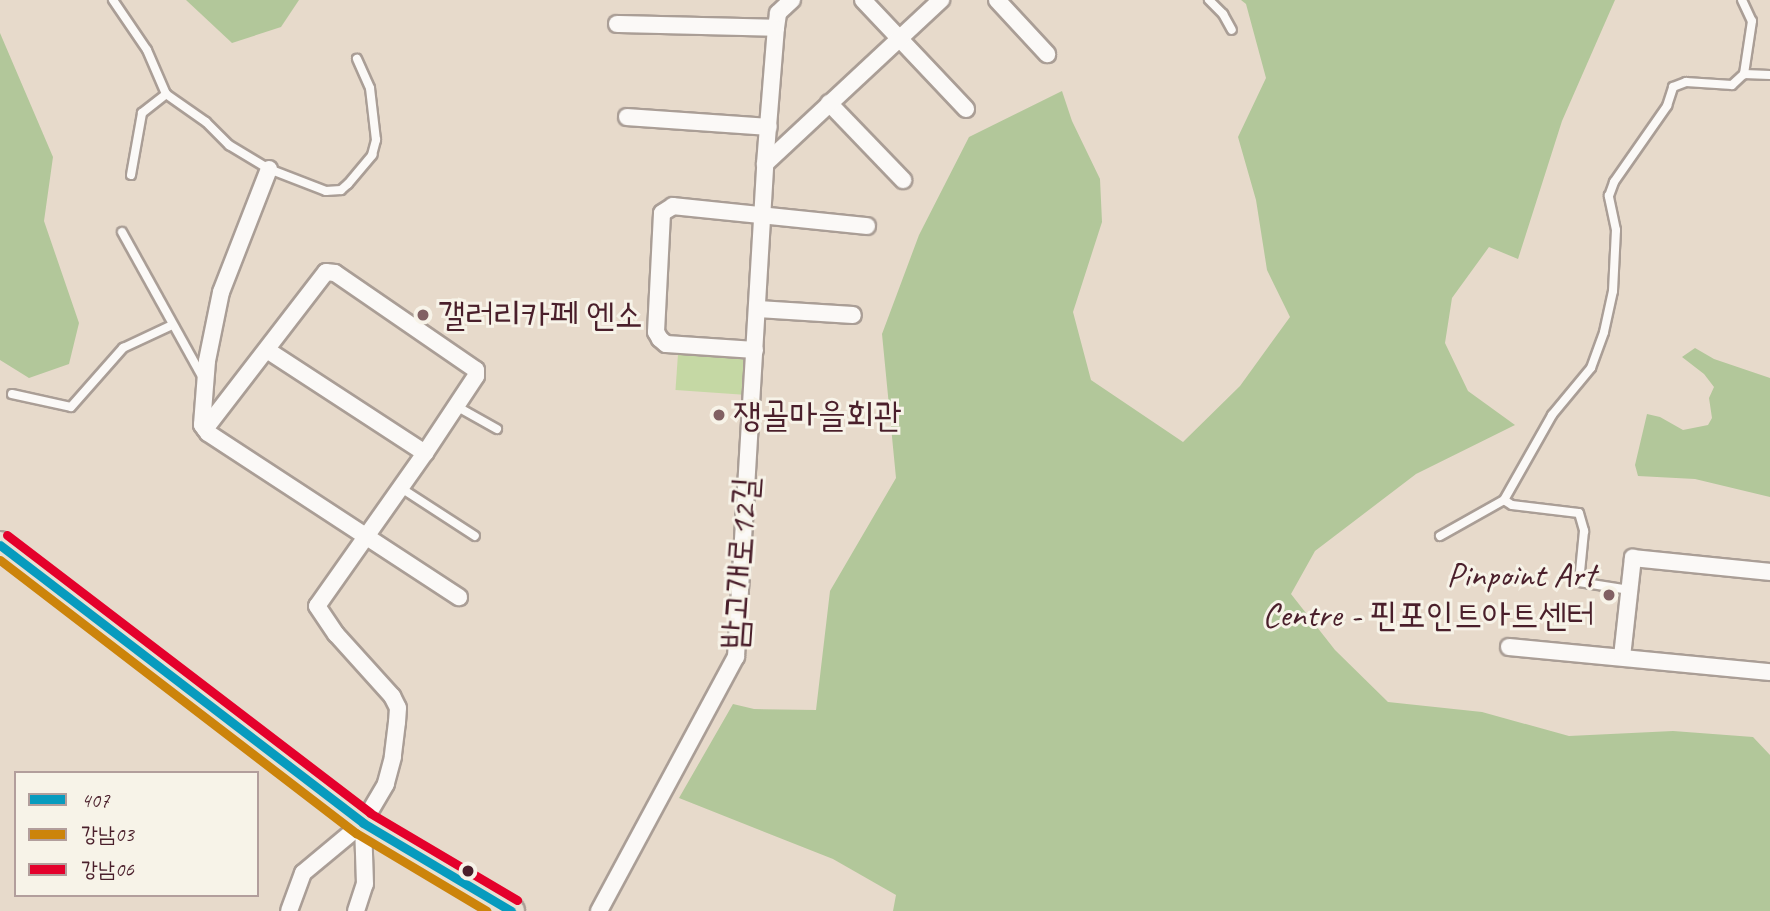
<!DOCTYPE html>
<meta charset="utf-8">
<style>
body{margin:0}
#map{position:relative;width:1770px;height:911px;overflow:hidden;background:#e7dacb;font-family:Caveat,"Poor Story",sans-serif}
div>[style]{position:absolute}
.green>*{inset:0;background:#c5d8a4;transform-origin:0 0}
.forest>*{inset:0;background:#b2c79a}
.roads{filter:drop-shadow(2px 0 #aa9e96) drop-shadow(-2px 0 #aa9e96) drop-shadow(0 2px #aa9e96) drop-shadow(0 -2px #aa9e96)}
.service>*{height:8px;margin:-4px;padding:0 4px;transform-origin:4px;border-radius:4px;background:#fbf9f7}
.minor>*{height:16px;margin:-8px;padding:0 8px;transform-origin:8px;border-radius:8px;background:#fbf9f7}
.primary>*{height:26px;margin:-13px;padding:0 13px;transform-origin:13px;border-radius:13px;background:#e7e0d3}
.bus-1>*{height:9px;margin:-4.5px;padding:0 4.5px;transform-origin:4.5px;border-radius:4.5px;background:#079bbe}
.bus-2>*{height:9px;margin:-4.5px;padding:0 4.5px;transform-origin:4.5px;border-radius:4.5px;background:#cc840b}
.bus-3>*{height:9px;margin:-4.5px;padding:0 4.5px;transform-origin:4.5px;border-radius:4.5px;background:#e4002b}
.dots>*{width:19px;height:19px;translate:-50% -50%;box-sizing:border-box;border:4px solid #f7f3e8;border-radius:50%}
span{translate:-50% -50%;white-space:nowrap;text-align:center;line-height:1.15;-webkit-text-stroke:6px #f7f3e8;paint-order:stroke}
.poi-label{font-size:35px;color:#4a1f2b}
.left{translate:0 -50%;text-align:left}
.right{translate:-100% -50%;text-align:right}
.street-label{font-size:35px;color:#4a1f2b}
.legend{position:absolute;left:14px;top:771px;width:245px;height:126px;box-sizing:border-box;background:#f7f3e8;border:2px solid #b29e9c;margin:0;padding:9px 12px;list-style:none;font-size:21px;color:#4a1f2b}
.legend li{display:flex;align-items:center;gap:14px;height:35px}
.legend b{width:35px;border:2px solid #b29e9c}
</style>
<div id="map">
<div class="green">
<i style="left:678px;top:354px;width:72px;height:36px;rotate:4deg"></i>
</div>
<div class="forest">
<i style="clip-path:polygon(186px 0,299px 0,281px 27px,232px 43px)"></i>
<i style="clip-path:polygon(1241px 0,1615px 0,1562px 121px,1518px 259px,1489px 247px,1452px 298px,1445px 343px,1468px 391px,1515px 425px,1416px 474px,1315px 551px,1291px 594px,1335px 650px,1388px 702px,1482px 712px,1569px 736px,1673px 731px,1753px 737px,1770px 755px,1770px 911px,893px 911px,896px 895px,833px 859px,679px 798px,733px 704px,754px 709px,816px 710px,830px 591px,896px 478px,882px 334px,919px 235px,969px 137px,1062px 91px,1072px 121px,1100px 179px,1102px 222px,1073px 312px,1091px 380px,1183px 442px,1240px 386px,1290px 317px,1267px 270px,1256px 200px,1238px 137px,1266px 78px,1246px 4px)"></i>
<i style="clip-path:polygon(0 33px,53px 157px,44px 221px,79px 323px,69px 364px,29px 378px,0 360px)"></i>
<i style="clip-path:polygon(1695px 348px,1714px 359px,1770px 378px,1770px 497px,1695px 479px,1638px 476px,1635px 465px,1647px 414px,1660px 417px,1683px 430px,1708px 425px,1712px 418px,1709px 398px,1714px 387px,1704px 374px,1682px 357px)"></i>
</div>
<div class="roads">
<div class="service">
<i style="left:113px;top:0;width:60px;rotate:55.8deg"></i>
<i style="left:147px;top:50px;width:48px;rotate:66.6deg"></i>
<i style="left:166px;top:94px;width:49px;rotate:35deg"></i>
<i style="left:206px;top:122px;width:33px;rotate:45deg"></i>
<i style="left:229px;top:145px;width:47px;rotate:31deg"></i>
<i style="left:269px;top:169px;width:61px;rotate:21.1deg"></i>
<i style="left:326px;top:191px;width:15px;rotate:-4deg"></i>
<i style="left:341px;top:190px;width:9px;rotate:-41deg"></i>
<i style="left:348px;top:184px;width:38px;rotate:-50deg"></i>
<i style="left:372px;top:155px;width:16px;rotate:-75deg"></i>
<i style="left:376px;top:140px;width:52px;rotate:-96.6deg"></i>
<i style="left:370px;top:88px;width:32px;rotate:-114deg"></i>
<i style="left:1209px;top:0;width:20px;rotate:45deg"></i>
<i style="left:1223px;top:14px;width:18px;rotate:61deg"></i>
<i style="left:1742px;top:0;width:23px;rotate:65deg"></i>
<i style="left:1752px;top:21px;width:54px;rotate:98.6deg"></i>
<i style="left:131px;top:175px;width:63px;rotate:-79.9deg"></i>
<i style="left:142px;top:113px;width:31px;rotate:-38deg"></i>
<i style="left:122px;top:232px;width:167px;rotate:61deg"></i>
<i style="left:12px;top:394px;width:60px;rotate:12.4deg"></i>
<i style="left:71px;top:407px;width:79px;rotate:-48.6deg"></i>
<i style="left:123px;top:348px;width:54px;rotate:-25.1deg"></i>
<i style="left:456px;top:406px;width:47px;rotate:29.3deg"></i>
<i style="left:401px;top:488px;width:88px;rotate:33deg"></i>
<i style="left:1504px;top:500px;width:9px;rotate:32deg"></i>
<i style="left:1512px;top:505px;width:67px;rotate:6.8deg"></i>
<i style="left:1579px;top:513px;width:19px;rotate:74deg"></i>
<i style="left:1584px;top:531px;width:51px;rotate:95.6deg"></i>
<i style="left:1579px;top:582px;width:51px;rotate:9.1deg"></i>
<i style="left:1440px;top:536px;width:73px;rotate:-29.4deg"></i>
<i style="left:1504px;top:500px;width:98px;rotate:-60.5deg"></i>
<i style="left:1552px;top:415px;width:61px;rotate:-50.3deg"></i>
<i style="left:1591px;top:368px;width:38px;rotate:-70deg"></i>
<i style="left:1604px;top:332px;width:42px;rotate:-77.6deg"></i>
<i style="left:1613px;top:291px;width:61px;rotate:-87.2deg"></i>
<i style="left:1616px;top:230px;width:35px;rotate:-102deg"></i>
<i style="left:1609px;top:196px;width:15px;rotate:-70deg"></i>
<i style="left:1614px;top:182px;width:93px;rotate:-55.1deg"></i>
<i style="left:1667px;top:106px;width:20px;rotate:-72deg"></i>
<i style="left:1673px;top:87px;width:14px;rotate:-21deg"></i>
<i style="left:1686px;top:82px;width:46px;rotate:3.7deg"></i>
<i style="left:1732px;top:85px;width:16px;rotate:-43deg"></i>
<i style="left:1744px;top:74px;width:26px;rotate:2deg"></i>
</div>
<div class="minor">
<i style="left:863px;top:0;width:150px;rotate:46.6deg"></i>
<i style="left:997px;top:0;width:74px;rotate:47.2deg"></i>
<i style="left:617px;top:24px;width:159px;rotate:1.4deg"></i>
<i style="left:829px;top:103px;width:107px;rotate:46.1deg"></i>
<i style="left:627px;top:117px;width:142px;rotate:4deg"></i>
<i style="left:765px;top:164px;width:241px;rotate:-43deg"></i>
<i style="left:269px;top:169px;width:132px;rotate:111.3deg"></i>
<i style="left:221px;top:292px;width:70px;rotate:101.5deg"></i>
<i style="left:207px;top:361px;width:64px;rotate:94.5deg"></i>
<i style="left:202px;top:425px;width:10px;rotate:53deg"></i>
<i style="left:208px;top:433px;width:300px;rotate:33.2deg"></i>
<i style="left:758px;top:309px;width:95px;rotate:3.6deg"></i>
<i style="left:267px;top:350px;width:189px;rotate:33.1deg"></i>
<i style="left:755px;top:350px;width:89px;rotate:-176.1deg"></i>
<i style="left:666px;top:344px;width:8px;rotate:-140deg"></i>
<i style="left:660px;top:339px;width:8px;rotate:-120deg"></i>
<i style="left:656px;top:332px;width:119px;rotate:-87.1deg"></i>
<i style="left:662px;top:213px;width:13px;rotate:-32deg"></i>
<i style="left:673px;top:206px;width:195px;rotate:5.9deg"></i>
<i style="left:205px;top:429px;width:198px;rotate:-52.4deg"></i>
<i style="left:326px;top:272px;width:9px;rotate:6deg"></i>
<i style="left:335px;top:273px;width:171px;rotate:34.5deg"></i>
<i style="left:476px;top:370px;width:6px;rotate:90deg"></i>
<i style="left:476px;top:376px;width:92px;rotate:123.5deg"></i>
<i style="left:425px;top:453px;width:187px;rotate:125.2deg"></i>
<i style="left:317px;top:606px;width:34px;rotate:56deg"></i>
<i style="left:336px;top:634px;width:84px;rotate:47.9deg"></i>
<i style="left:392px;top:696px;width:13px;rotate:63deg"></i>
<i style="left:398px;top:708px;width:14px;rotate:94deg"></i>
<i style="left:397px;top:722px;width:35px;rotate:97deg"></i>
<i style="left:393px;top:757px;width:28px;rotate:105deg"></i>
<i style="left:386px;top:784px;width:45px;rotate:120.5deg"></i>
<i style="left:363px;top:823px;width:78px;rotate:140.2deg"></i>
<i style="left:303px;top:873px;width:40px;rotate:110.2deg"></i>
<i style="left:1509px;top:647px;width:262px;rotate:5.5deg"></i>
<i style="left:1622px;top:657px;width:100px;rotate:-83.7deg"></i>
<i style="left:1633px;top:558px;width:138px;rotate:5.8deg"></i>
<i style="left:356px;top:911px;width:28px;rotate:-72deg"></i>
<i style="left:365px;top:884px;width:61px;rotate:-91.9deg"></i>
<i style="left:599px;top:911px;width:289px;rotate:-61.7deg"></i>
<i style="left:736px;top:657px;width:494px;rotate:-86.6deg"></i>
<i style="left:765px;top:164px;width:136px;rotate:-85.4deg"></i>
<i style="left:776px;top:28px;width:15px;rotate:-82deg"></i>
<i style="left:778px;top:13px;width:19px;rotate:-43deg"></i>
</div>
<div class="primary">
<i style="left:0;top:545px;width:457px;rotate:37.4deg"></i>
<i style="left:363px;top:823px;width:172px;rotate:30.7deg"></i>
</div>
</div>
<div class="bus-1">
<i style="left:0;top:545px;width:457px;rotate:37.4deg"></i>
<i style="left:363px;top:823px;width:172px;rotate:30.7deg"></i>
</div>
<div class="bus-2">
<i style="left:0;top:560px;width:449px;rotate:37.5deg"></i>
<i style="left:356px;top:833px;width:152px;rotate:30.8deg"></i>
</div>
<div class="bus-3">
<i style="left:7px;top:535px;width:457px;rotate:37.4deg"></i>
<i style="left:370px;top:813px;width:171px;rotate:30.6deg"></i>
</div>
<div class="dots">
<i style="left:423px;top:315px;background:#816063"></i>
<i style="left:719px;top:415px;background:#816063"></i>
<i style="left:1609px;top:595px;background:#816063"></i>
<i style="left:468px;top:871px;background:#4a1f2b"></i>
</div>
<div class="poi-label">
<span class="left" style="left:437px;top:315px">갤러리카페 엔소</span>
<span class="left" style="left:733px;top:415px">쟁골마을회관</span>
<span class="right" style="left:1595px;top:595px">Pinpoint Art<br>Centre - 핀포인트아트센터</span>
</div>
<div class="street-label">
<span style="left:740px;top:563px;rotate:-86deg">밤고개로12길</span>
</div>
<ul class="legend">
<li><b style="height:9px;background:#079bbe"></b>407</li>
<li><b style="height:9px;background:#cc840b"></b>강남03</li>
<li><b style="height:9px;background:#e4002b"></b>강남06</li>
</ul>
</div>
